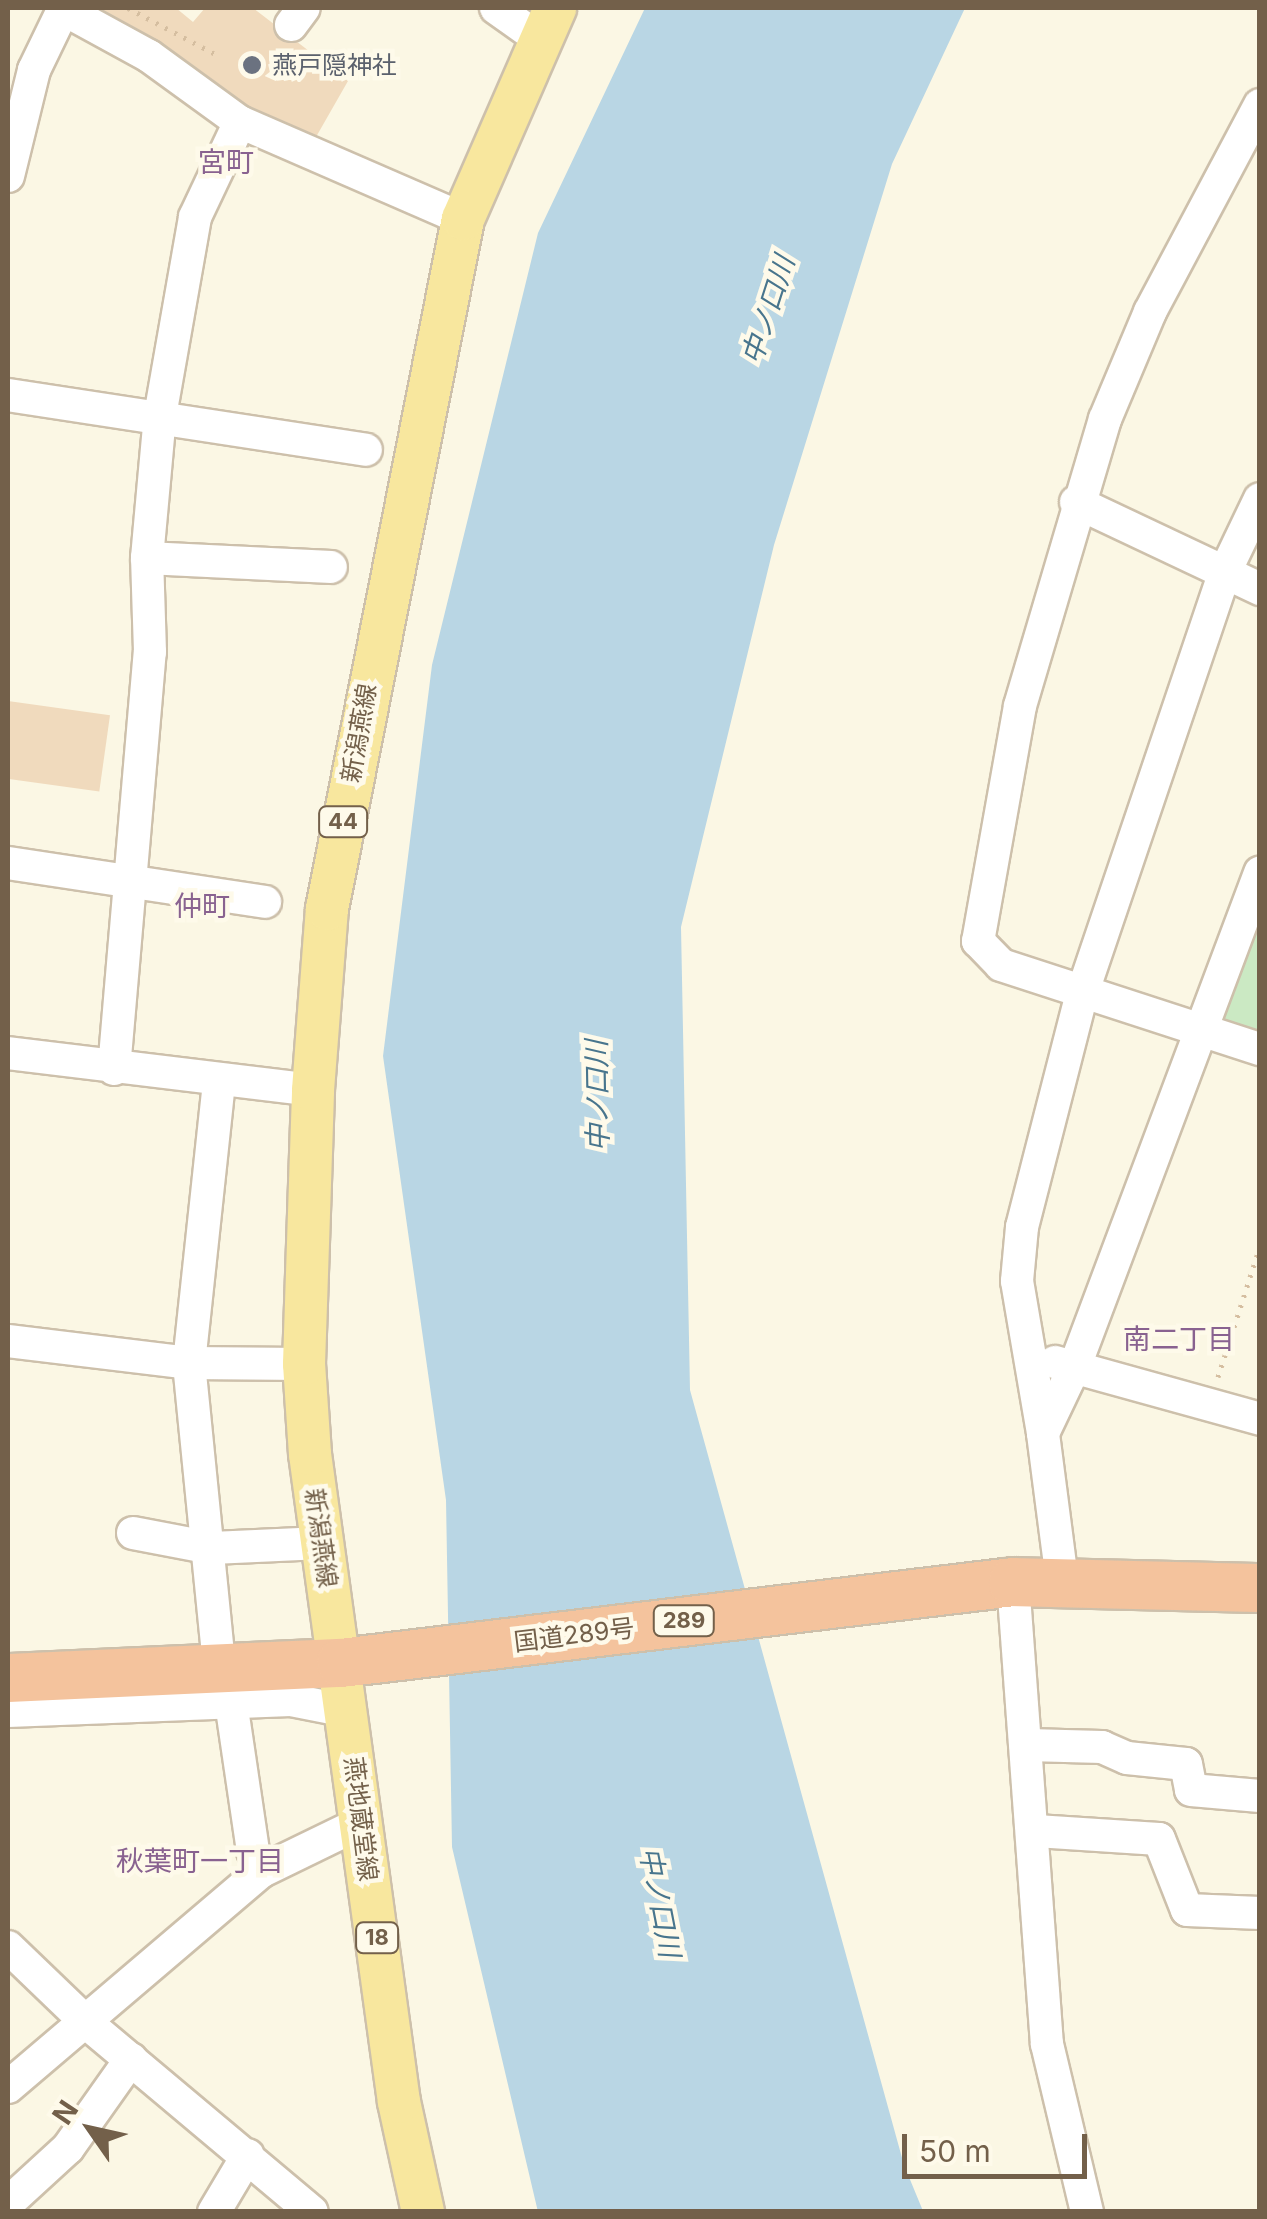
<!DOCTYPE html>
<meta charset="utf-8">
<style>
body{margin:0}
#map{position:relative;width:1267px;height:2219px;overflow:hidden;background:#fbf7e4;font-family:Inter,"Noto Sans JP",sans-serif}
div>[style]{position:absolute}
.green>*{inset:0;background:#cbe9c3}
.water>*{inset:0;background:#b9d6e4}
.building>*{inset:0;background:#f0dabd;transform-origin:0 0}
.path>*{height:5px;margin-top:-2.5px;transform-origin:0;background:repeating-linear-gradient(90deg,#d5bea0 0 2.5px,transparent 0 10.5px)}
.roads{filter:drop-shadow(2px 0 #cdc0ab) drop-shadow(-2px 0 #cdc0ab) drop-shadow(0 2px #cdc0ab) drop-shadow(0 -2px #cdc0ab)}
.minor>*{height:32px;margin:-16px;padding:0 16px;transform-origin:16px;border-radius:16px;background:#fff}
.major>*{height:42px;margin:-21px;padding:0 21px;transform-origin:21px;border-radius:21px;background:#f8e79e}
.highway>*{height:48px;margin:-24px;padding:0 24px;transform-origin:24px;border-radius:24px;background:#f4c39d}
.dots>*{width:28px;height:28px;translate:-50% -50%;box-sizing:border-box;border:5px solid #fefaea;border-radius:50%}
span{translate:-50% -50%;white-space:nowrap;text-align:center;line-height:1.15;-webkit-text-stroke:9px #fefaea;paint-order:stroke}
.shield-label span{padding:2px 8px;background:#fefaea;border:2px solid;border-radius:8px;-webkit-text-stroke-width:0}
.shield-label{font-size:22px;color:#73604a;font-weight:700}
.worship-label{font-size:25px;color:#5b616d}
.left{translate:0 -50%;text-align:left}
.street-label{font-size:25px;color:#73604a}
.neighbourhood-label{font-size:28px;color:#896290}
.water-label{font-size:28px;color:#48758d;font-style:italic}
.frame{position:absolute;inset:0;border:10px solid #73604a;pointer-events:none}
.north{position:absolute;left:40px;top:2079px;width:100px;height:100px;-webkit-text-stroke:8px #fefaea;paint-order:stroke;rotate:304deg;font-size:28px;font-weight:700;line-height:40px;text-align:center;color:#73604a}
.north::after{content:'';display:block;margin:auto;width:35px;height:45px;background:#73604a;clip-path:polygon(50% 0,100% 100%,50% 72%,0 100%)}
.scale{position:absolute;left:902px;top:2134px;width:185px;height:45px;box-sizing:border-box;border:5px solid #73604a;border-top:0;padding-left:12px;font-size:30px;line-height:35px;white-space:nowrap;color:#73604a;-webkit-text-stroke:8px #fefaea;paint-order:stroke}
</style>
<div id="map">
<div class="green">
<i style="clip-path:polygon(1259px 912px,1259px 1039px,1219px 1026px)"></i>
</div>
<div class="water">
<i style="clip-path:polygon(645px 8px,965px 8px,892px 164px,774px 545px,681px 927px,690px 1390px,904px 2165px,923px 2211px,538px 2212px,452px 1847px,446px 1500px,383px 1056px,432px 665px,538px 233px)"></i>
</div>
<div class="building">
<i style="clip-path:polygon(85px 8px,176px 8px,193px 22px,205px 8px,253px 8px,348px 81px,312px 144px)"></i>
<i style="left:8px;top:701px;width:103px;height:77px;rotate:8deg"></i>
</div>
<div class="path">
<i style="left:128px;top:8px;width:101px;rotate:27.8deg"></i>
<i style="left:1218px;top:1377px;width:138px;rotate:-72.2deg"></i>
</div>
<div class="roads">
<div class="minor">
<i style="left:496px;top:8px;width:50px;rotate:35.3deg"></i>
<i style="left:63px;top:9px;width:98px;rotate:28.7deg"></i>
<i style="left:149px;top:56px;width:112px;rotate:36deg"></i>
<i style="left:240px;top:122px;width:243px;rotate:23.5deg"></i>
<i style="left:291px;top:25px;width:21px;rotate:-53deg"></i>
<i style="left:1260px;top:105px;width:234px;rotate:118deg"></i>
<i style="left:1150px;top:312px;width:116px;rotate:112.8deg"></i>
<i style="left:1105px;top:419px;width:299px;rotate:106.5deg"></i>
<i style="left:1020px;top:706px;width:239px;rotate:100.1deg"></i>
<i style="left:978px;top:941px;width:33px;rotate:46deg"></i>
<i style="left:1001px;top:965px;width:272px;rotate:18deg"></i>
<i style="left:8px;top:176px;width:109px;rotate:-76.2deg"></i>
<i style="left:34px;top:70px;width:69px;rotate:-64.2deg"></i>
<i style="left:8px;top:395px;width:362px;rotate:8.7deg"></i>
<i style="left:1076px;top:502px;width:204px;rotate:25.3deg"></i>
<i style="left:147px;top:558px;width:184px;rotate:2.8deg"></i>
<i style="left:8px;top:863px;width:260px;rotate:8.6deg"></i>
<i style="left:8px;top:1053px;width:307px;rotate:6.9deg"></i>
<i style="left:114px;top:1069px;width:419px;rotate:-85.1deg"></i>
<i style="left:150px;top:652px;width:94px;rotate:-91.8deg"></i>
<i style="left:147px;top:558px;width:143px;rotate:-84.8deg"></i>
<i style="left:160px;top:416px;width:202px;rotate:-80deg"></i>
<i style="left:195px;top:217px;width:105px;rotate:-64.7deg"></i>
<i style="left:8px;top:1341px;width:182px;rotate:6.9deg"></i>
<i style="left:189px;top:1363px;width:115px;rotate:0.5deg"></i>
<i style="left:1055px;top:1362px;width:213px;rotate:15.5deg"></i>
<i style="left:1043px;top:1433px;width:154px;rotate:-99.7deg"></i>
<i style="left:1017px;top:1281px;width:54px;rotate:-84.7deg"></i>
<i style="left:1022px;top:1227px;width:241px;rotate:-75.6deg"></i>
<i style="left:1082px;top:994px;width:443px;rotate:-71.3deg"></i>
<i style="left:1224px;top:574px;width:83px;rotate:-64.4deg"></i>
<i style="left:133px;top:1533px;width:80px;rotate:10.8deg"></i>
<i style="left:212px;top:1548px;width:110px;rotate:-2.6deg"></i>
<i style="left:1062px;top:1580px;width:148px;rotate:-97.4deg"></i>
<i style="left:1043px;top:1433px;width:74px;rotate:-64.5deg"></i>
<i style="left:1075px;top:1366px;width:527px;rotate:-69.43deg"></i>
<i style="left:1013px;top:1582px;width:463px;rotate:85.8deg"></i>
<i style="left:1047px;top:2044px;width:173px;rotate:76.6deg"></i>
<i style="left:218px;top:1654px;width:292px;rotate:-95.7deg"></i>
<i style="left:189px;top:1363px;width:285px;rotate:-83.9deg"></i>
<i style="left:231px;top:1702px;width:151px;rotate:81.6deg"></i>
<i style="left:253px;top:1851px;width:22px;rotate:66deg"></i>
<i style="left:8px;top:1711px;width:283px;rotate:-2.2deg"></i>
<i style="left:291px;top:1700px;width:57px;rotate:11.1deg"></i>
<i style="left:1028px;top:1745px;width:74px;rotate:1.5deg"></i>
<i style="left:1102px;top:1747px;width:27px;rotate:24deg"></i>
<i style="left:1127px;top:1758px;width:59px;rotate:5.8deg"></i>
<i style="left:1186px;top:1764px;width:26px;rotate:79deg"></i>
<i style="left:1191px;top:1790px;width:69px;rotate:5deg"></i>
<i style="left:1036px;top:1831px;width:123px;rotate:3.7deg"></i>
<i style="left:1159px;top:1839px;width:76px;rotate:68.5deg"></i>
<i style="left:1187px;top:1910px;width:73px;rotate:2.4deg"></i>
<i style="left:8px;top:1947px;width:111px;rotate:43.9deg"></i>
<i style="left:88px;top:2024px;width:292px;rotate:40deg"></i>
<i style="left:8px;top:2087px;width:333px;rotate:-40.4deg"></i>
<i style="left:262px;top:1871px;width:110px;rotate:-25.9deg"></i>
<i style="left:8px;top:2203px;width:81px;rotate:-42.5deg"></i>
<i style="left:68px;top:2148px;width:109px;rotate:-54.7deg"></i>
<i style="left:214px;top:2212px;width:66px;rotate:-59.2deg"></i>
</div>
<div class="major">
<i style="left:423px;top:2212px;width:113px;rotate:-102.3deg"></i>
<i style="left:399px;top:2102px;width:654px;rotate:-97.82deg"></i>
<i style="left:310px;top:1454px;width:90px;rotate:-93.8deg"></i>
<i style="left:304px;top:1364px;width:274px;rotate:-88.1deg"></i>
<i style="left:313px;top:1090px;width:182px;rotate:-85.6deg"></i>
<i style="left:327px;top:909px;width:703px;rotate:-78.85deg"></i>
<i style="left:463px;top:219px;width:230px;rotate:-66.4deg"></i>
</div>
<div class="highway">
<i style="left:8px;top:1678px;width:333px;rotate:-2.6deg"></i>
<i style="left:341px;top:1663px;width:677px;rotate:-6.87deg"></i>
<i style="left:1013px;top:1582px;width:247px;rotate:1.4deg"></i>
</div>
</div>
<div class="dots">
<i style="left:252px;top:65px;background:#6b7280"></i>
</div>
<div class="shield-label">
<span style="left:343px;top:822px">44</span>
<span style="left:684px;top:1621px">289</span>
<span style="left:377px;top:1938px">18</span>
</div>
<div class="worship-label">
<span class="left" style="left:272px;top:65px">燕戸隠神社</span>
</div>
<div class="street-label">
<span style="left:359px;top:733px;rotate:-80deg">新潟燕線</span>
<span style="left:321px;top:1538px;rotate:82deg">新潟燕線</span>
<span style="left:574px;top:1635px;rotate:-7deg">国道289号</span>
<span style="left:361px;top:1819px;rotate:83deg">燕地蔵堂線</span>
</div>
<div class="neighbourhood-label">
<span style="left:226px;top:162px">宮町</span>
<span style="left:202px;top:906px">仲町</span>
<span style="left:1179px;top:1339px">南二丁目</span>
<span style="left:200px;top:1861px">秋葉町一丁目</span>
</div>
<div class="water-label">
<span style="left:768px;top:310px;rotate:-72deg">中ノ口川</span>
<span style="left:597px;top:1096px;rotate:-91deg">中ノ口川</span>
<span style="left:660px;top:1902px;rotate:79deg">中ノ口川</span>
</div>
<div class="frame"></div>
<div class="north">N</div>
<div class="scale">50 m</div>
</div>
